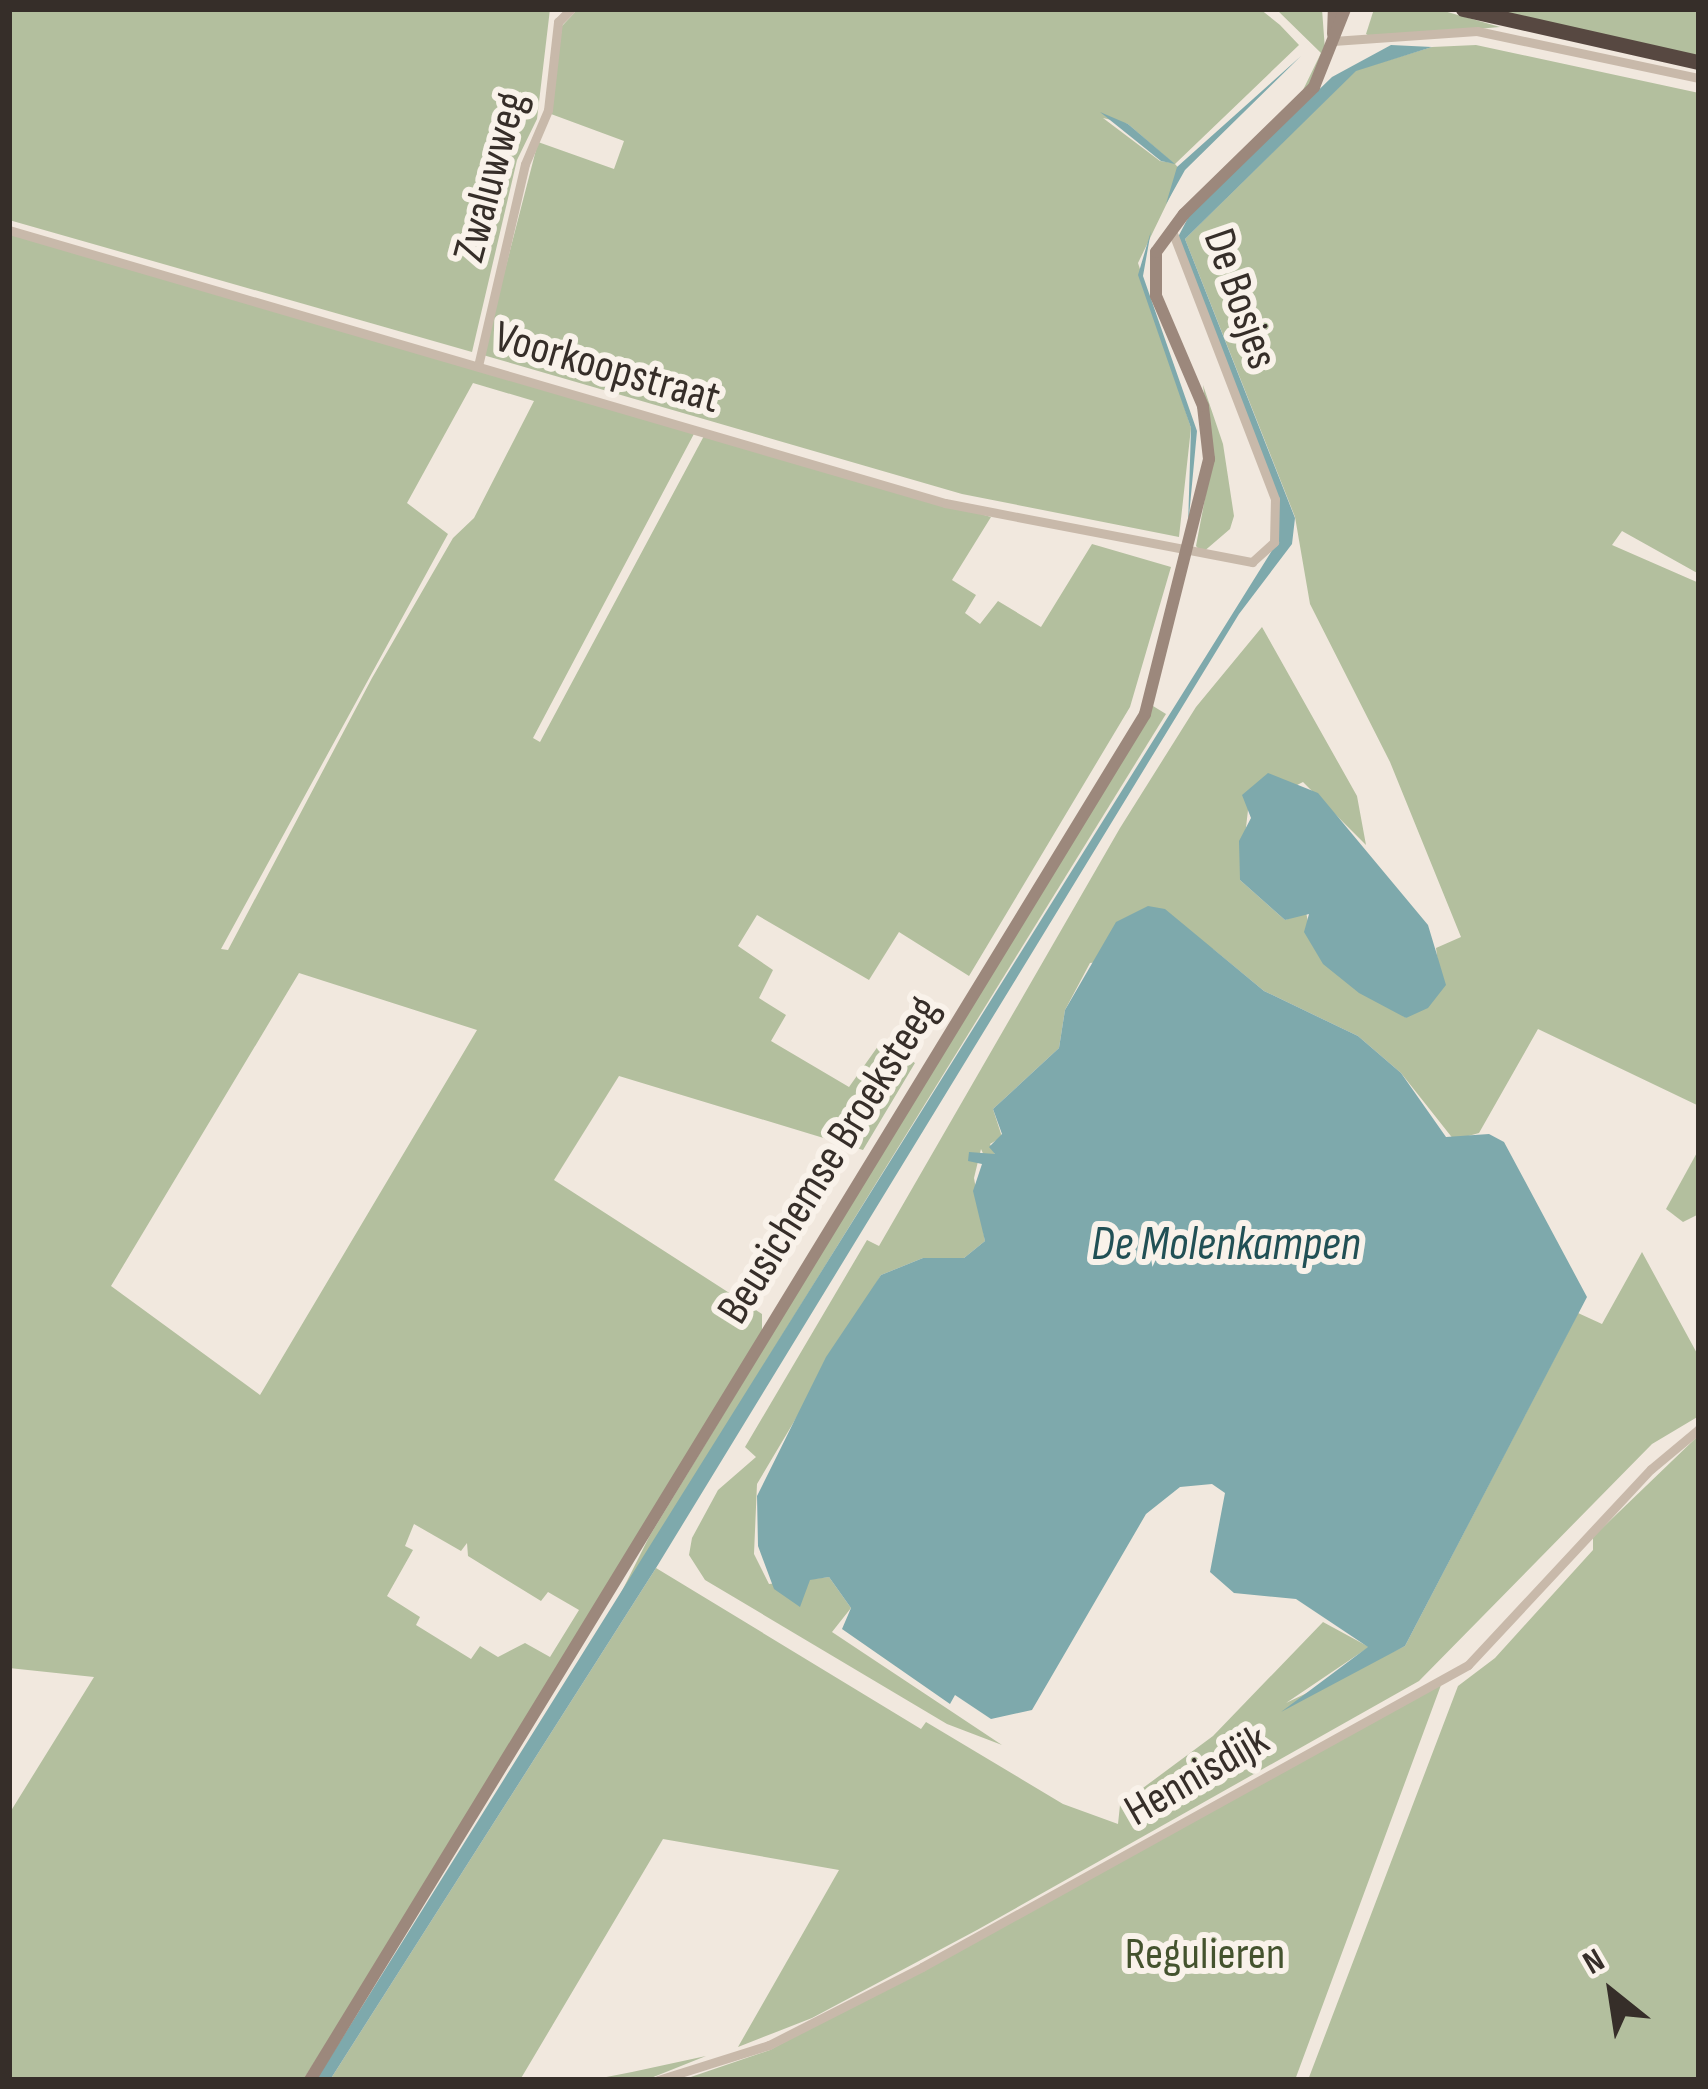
<!DOCTYPE html>
<style>
body{margin:0}
#map{position:relative;width:1708px;height:2089px;overflow:hidden;background:#f1e8de;font-family:"Sofia Sans Condensed",sans-serif}
div>[style]{position:absolute}
.green>*{inset:0;background:#b3bf9e}
.water>*{inset:0;background:#7ea9ac}
.street>*{height:9px;margin:-4.5px;padding:0 4.5px;transform-origin:4.5px;border-radius:4.5px;background:#c8b9aa}
.secondary>*{height:12px;margin:-6px;padding:0 6px;transform-origin:6px;border-radius:6px;background:#9c887c}
.highway>*{height:15px;margin:-7.5px;padding:0 7.5px;transform-origin:7.5px;border-radius:7.5px;background:#574841}
span{translate:-50% -50%;white-space:nowrap;text-align:center;line-height:1.15;-webkit-text-stroke:12px #f9f2ea;paint-order:stroke}
.street-label{font-size:45px;color:#362e29}
.park-label{font-size:45px;color:#44532e}
.water-label{font-size:48px;color:#215055;font-style:italic}
.frame{position:absolute;inset:0;border:12px solid #362e29;pointer-events:none}
.north{position:absolute;left:1552px;top:1933px;width:120px;height:120px;-webkit-text-stroke:9px #f9f2ea;paint-order:stroke;rotate:330deg;font-size:33px;font-weight:700;line-height:48px;text-align:center;color:#362e29}
.north::after{content:'';display:block;margin:auto;width:42px;height:54px;background:#362e29;clip-path:polygon(50% 0,100% 100%,50% 72%,0 100%)}
</style>
<div id="map">
<div class="green">
<i style="clip-path:polygon(9px 9px,550px 9px,537px 119px,517px 160px,472px 352px,9px 220px)"></i>
<i style="clip-path:polygon(evenodd,578px 9px,1260px 9px,1280px 25px,1299px 45px,1175px 164px,1182px 172px,1138px 263px,1191px 428px,1179px 537px,962px 494px,483px 355px,538px 142px,614px 169px,624px 141px,551px 114px,562px 26px,578px 9px,1103px 118px,1128px 124px,1173px 163px,1160px 161px,1103px 118px)"></i>
<i style="clip-path:polygon(1276px 9px,1322px 9px,1325px 50px,1314px 80px,1303px 90px,1321px 53px)"></i>
<i style="clip-path:polygon(1374px 9px,1437px 9px,1500px 27px,1372px 38px,1366px 34px)"></i>
<i style="clip-path:polygon(1489px 9px,1699px 9px,1699px 58px)"></i>
<i style="clip-path:polygon(1476px 45px,1699px 93px,1699px 574px,1622px 531px,1612px 545px,1699px 583px,1699px 1106px,1538px 1029px,1479px 1133px,1454px 1140px,1401px 1073px,1358px 1036px,1264px 991px,1213px 949px,1090px 963px,1065px 1010px,1059px 1048px,993px 1109px,1002px 1137px,990px 1144px,995px 1154px,985px 1158px,981px 1149px,974px 1178px,985px 1241px,964px 1258px,923px 1258px,881px 1275px,757px 1484px,754px 1554px,769px 1584px,829px 1577px,851px 1608px,832px 1632px,1002px 1745px,947px 1724px,705px 1580px,689px 1555px,692px 1538px,718px 1490px,756px 1457px,745px 1447px,867px 1240px,879px 1246px,1120px 828px,1196px 707px,1262px 627px,1357px 796px,1366px 845px,1303px 782px,1248px 810px,1240px 880px,1285px 920px,1306px 912px,1313px 946px,1406px 1018px,1439px 971px,1436px 948px,1461px 937px,1390px 762px,1310px 604px,1295px 517px,1185px 239px,1356px 70px,1432px 47px)"></i>
<i style="clip-path:polygon(evenodd,9px 233px,696px 430px,533px 738px,540px 742px,705px 434px,991px 517px,952px 580px,976px 595px,965px 613px,980px 624px,998px 601px,1041px 627px,1092px 544px,1171px 567px,1130px 707px,969px 976px,899px 932px,869px 980px,757px 915px,738px 946px,773px 970px,759px 998px,786px 1015px,771px 1041px,849px 1087px,881px 1042px,915px 1063px,863px 1150px,619px 1076px,554px 1180px,762px 1314px,762px 1331px,503px 1766px,303px 2080px,9px 2080px,9px 1814px,94px 1677px,9px 1668px,9px 233px,473px 383px,534px 401px,474px 518px,453px 538px,372px 678px,228px 950px,221px 949px,448px 534px,407px 503px,473px 383px,9px 233px,299px 973px,477px 1030px,260px 1395px,111px 1286px,299px 973px,9px 233px,414px 1524px,461px 1551px,467px 1543px,468px 1556px,541px 1601px,548px 1592px,579px 1610px,550px 1657px,525px 1643px,498px 1657px,480px 1646px,471px 1659px,416px 1625px,420px 1617px,387px 1596px,413px 1550px,405px 1546px,414px 1524px)"></i>
<i style="clip-path:polygon(1203px 385px,1223px 444px,1234px 516px,1230px 529px,1202px 553px,1196px 546px,1212px 461px)"></i>
<i style="clip-path:polygon(1153px 706px,1166px 714px,613px 1609px,649px 1537px)"></i>
<i style="clip-path:polygon(1699px 1149px,1699px 1214px,1683px 1222px,1666px 1209px)"></i>
<i style="clip-path:polygon(1642px 1252px,1699px 1357px,1699px 1416px,1652px 1444px,1419px 1681px,977px 1930px,812px 2018px,738px 2047px,839px 1870px,663px 1839px,520px 2080px,330px 2080px,656px 1568px,921px 1729px,926px 1722px,1063px 1804px,1118px 1824px,1120px 1805px,1213px 1736px,1323px 1622px,1369px 1647px,1286px 1703px,1405px 1646px,1578px 1313px,1602px 1324px)"></i>
<i style="clip-path:polygon(1699px 1435px,1699px 2080px,1308px 2080px,1458px 1686px,1495px 1658px,1593px 1550px,1593px 1537px)"></i>
<i style="clip-path:polygon(1441px 1685px,1295px 2080px,682px 2080px,770px 2050px)"></i>
<i style="clip-path:polygon(706px 2056px,646px 2080px,591px 2080px,632px 2072px)"></i>
</div>
<div class="water">
<i style="clip-path:polygon(1391px 45px,1432px 47px,1356px 71px,1185px 239px,1295px 518px,1292px 544px,1239px 614px,656px 1568px,330px 2080px,316px 2080px,1276px 544px,1279px 506px,1178px 237px,1189px 216px,1332px 77px)"></i>
<i style="clip-path:polygon(1301px 56px,1185px 170px,1166px 204px,1177px 167px)"></i>
<i style="clip-path:polygon(1100px 112px,1128px 124px,1175px 164px,1161px 161px)"></i>
<i style="clip-path:polygon(1151px 231px,1143px 276px,1197px 431px,1188px 527px,1191px 428px,1138px 275px)"></i>
<i style="clip-path:polygon(1268px 773px,1318px 793px,1428px 925px,1446px 985px,1428px 1008px,1406px 1018px,1359px 993px,1323px 964px,1304px 932px,1309px 914px,1285px 920px,1240px 880px,1239px 841px,1251px 818px,1242px 795px)"></i>
<i style="clip-path:polygon(1148px 906px,1165px 909px,1264px 991px,1358px 1036px,1401px 1073px,1446px 1137px,1489px 1134px,1504px 1142px,1587px 1297px,1405px 1646px,1281px 1712px,1368px 1647px,1296px 1599px,1234px 1593px,1210px 1572px,1225px 1493px,1212px 1484px,1180px 1487px,1146px 1514px,1032px 1710px,991px 1719px,955px 1695px,950px 1704px,842px 1629px,851px 1608px,829px 1577px,810px 1580px,800px 1607px,774px 1589px,758px 1546px,757px 1496px,826px 1357px,881px 1275px,923px 1258px,964px 1258px,985px 1241px,973px 1191px,982px 1164px,968px 1161px,969px 1152px,995px 1154px,989px 1147px,1002px 1134px,993px 1109px,1059px 1048px,1065px 1010px,1116px 922px)"></i>
</div>
<div class="street">
<i style="left:1333px;top:41px;width:144px;rotate:-4deg"></i>
<i style="left:1477px;top:31px;width:227px;rotate:12deg"></i>
<i style="left:9px;top:230px;width:975px;rotate:16.26deg"></i>
<i style="left:945px;top:503px;width:313px;rotate:10.9deg"></i>
<i style="left:1252px;top:562px;width:30px;rotate:-42deg"></i>
<i style="left:1274px;top:542px;width:43px;rotate:-88.7deg"></i>
<i style="left:1275px;top:499px;width:287px;rotate:-111deg"></i>
<i style="left:478px;top:366px;width:207px;rotate:-76.9deg"></i>
<i style="left:525px;top:164px;width:59px;rotate:-66.9deg"></i>
<i style="left:548px;top:110px;width:89px;rotate:-83.5deg"></i>
<i style="left:558px;top:22px;width:18px;rotate:-45deg"></i>
<i style="left:658px;top:2080px;width:116px;rotate:-17.5deg"></i>
<i style="left:769px;top:2045px;width:172px;rotate:-27deg"></i>
<i style="left:922px;top:1967px;width:624px;rotate:-28.95deg"></i>
<i style="left:1468px;top:1665px;width:268px;rotate:-47deg"></i>
<i style="left:1651px;top:1469px;width:62px;rotate:-39.8deg"></i>
</div>
<div class="secondary">
<i style="left:1333px;top:34px;width:25px;rotate:-88deg"></i>
<i style="left:310px;top:2080px;width:1601px;rotate:-58.56deg"></i>
<i style="left:1145px;top:714px;width:263px;rotate:-75.9deg"></i>
<i style="left:1209px;top:459px;width:53px;rotate:-96.5deg"></i>
<i style="left:1203px;top:406px;width:120px;rotate:-113.1deg"></i>
<i style="left:1156px;top:296px;width:44px;rotate:-90deg"></i>
<i style="left:1156px;top:252px;width:47px;rotate:-53.6deg"></i>
<i style="left:1184px;top:214px;width:182px;rotate:-44.3deg"></i>
<i style="left:1314px;top:87px;width:84px;rotate:-68.3deg"></i>
</div>
<div class="highway">
<i style="left:1463px;top:9px;width:242px;rotate:12.7deg"></i>
</div>
<div class="street-label">
<span style="left:491px;top:177px;rotate:-75deg">Zwaluwweg</span>
<span style="left:1240px;top:299px;rotate:71deg">De Bosjes</span>
<span style="left:607px;top:368px;rotate:16deg">Voorkoopstraat</span>
<span style="left:829px;top:1160px;rotate:-58deg">Beusichemse Broeksteeg</span>
<span style="left:1197px;top:1776px;rotate:-30deg">Hennisdijk</span>
</div>
<div class="park-label">
<span style="left:1205px;top:1955px">Regulieren</span>
</div>
<div class="water-label">
<span style="left:1226px;top:1245px">De Molenkampen</span>
</div>
<div class="frame"></div>
<div class="north">N</div>
</div>
